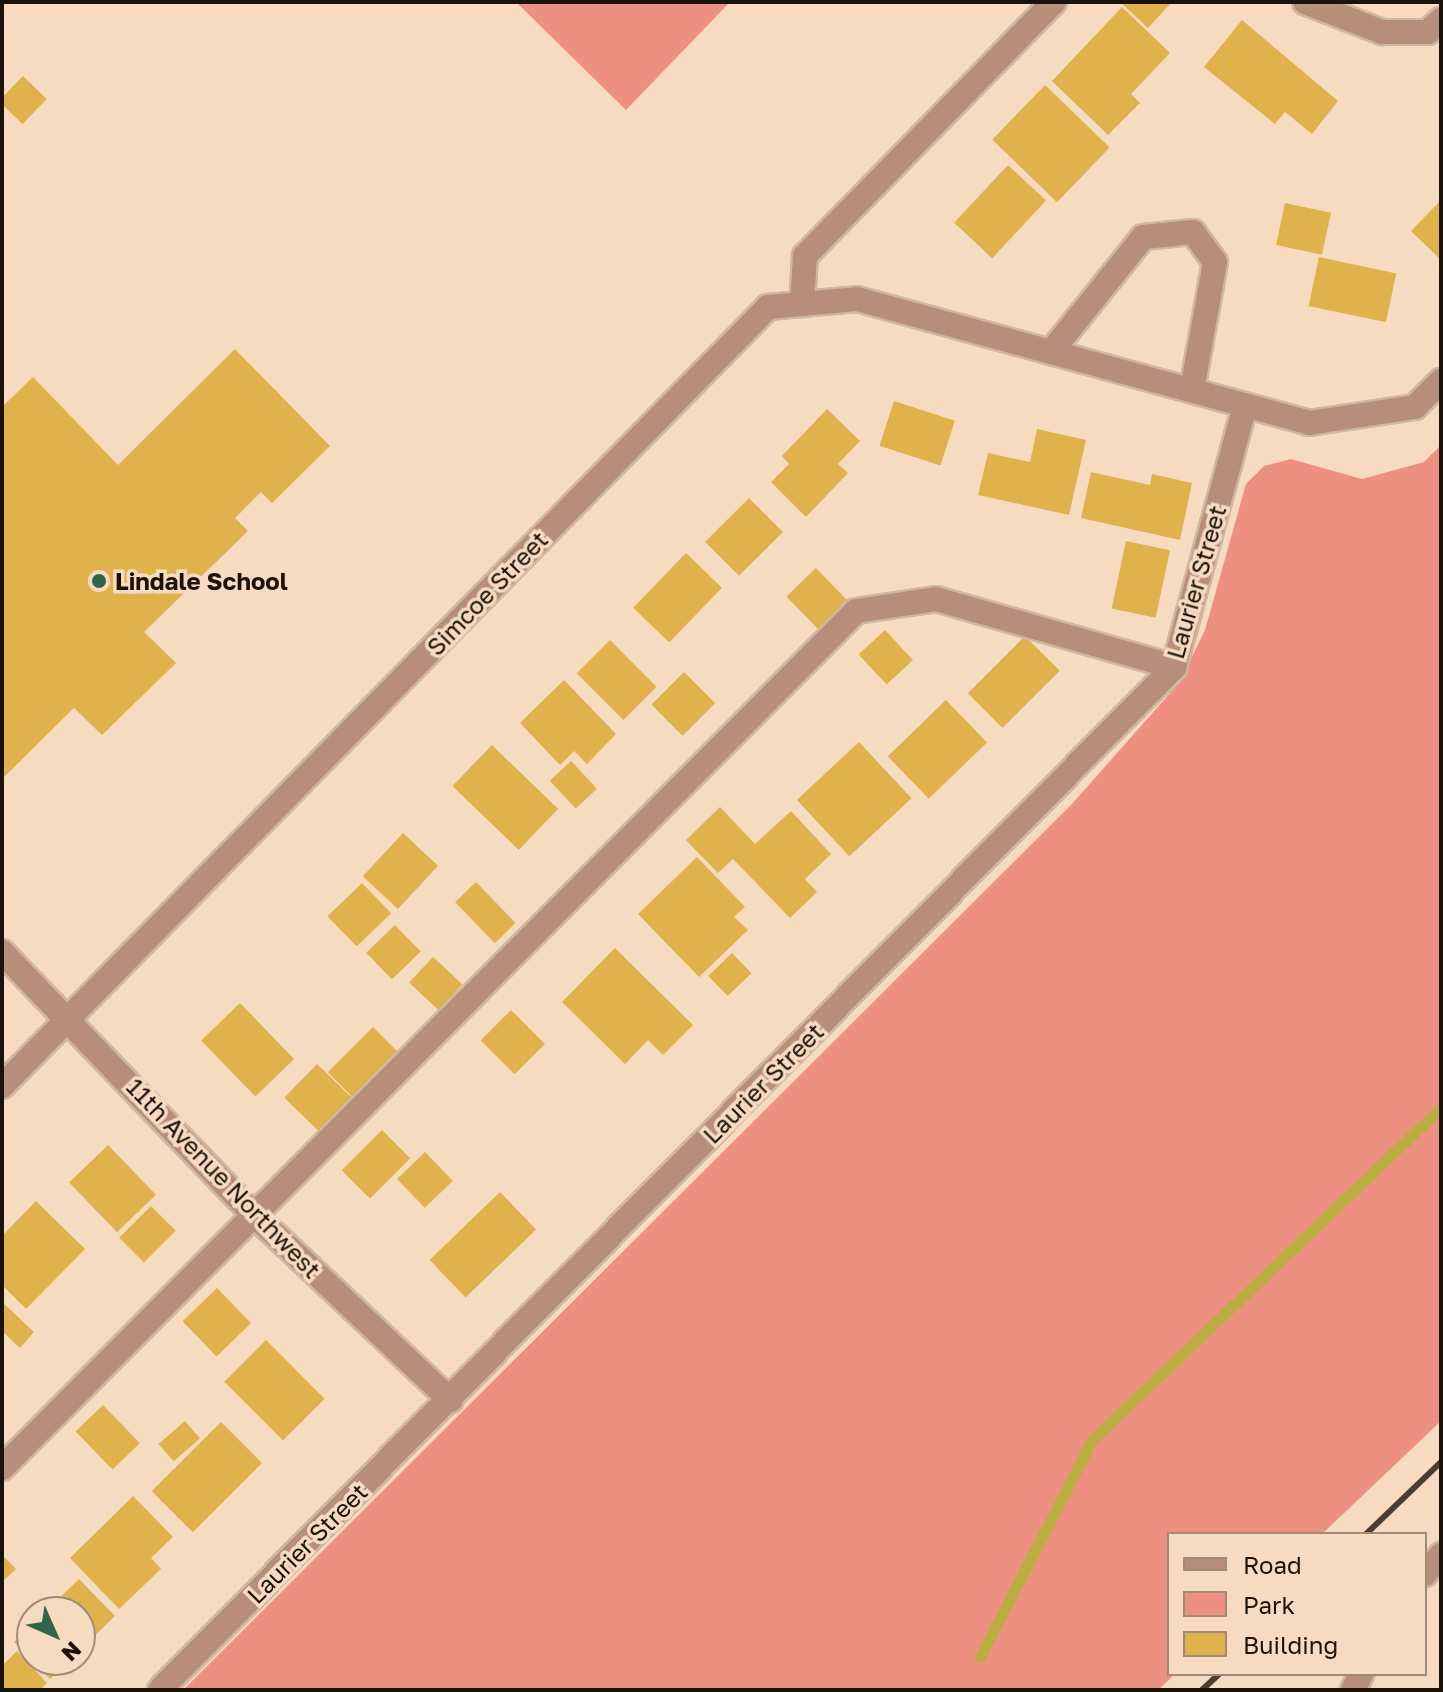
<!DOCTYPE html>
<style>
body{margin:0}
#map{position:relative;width:1443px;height:1692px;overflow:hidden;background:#f6dbc1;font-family:"Golos Text",sans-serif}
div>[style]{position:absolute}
.green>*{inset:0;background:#ed9082}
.stream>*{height:11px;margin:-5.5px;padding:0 5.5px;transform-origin:5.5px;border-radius:5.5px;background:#baae41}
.building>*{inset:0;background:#e0b24c;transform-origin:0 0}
.roads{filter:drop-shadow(2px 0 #cfb7a0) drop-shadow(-2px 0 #cfb7a0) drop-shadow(0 2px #cfb7a0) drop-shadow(0 -2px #cfb7a0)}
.minor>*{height:24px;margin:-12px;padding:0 12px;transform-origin:12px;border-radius:12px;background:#b78e79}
.rail>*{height:6px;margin:-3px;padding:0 3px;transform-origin:3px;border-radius:3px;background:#4b3e31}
.dots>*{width:22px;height:22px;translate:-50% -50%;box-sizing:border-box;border:4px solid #f6dbc1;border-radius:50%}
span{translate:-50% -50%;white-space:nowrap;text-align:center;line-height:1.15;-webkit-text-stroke:7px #f6dbc1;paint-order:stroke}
.poi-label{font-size:24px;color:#1b1209;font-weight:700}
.left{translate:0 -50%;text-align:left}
.street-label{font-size:24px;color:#1b1209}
.frame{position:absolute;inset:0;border:4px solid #1b1209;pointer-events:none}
.legend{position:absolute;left:1167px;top:1532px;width:260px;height:144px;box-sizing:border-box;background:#f6dbc1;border:2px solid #9e8b77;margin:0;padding:10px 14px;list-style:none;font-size:24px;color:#1b1209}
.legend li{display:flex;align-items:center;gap:16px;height:40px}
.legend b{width:40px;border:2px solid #9e8b77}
.north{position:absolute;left:16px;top:1596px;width:80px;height:80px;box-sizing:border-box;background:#f6dbc1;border:2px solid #9e8b77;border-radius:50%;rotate:135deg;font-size:22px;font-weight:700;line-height:32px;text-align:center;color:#1b1209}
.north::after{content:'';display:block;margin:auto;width:28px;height:36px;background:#31654a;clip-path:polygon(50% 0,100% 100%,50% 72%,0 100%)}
</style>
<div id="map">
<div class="green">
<i style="clip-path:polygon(516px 2px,730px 2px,626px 110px)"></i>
<i style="clip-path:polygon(1441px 445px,1441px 1421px,1322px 1534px,1169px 1534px,1169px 1674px,1175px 1674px,1158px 1690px,183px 1690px,1071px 805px,1179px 683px,1205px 630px,1246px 484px,1264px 466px,1291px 459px,1362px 479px,1424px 462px)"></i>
</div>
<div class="stream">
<i style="left:980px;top:1657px;width:244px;rotate:-62.7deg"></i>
<i style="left:1092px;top:1440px;width:482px;rotate:-43.6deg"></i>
</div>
<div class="building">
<i style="clip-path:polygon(1120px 2px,1172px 2px,1148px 28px)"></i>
<i style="clip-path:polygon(1122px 7px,1170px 53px,1131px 94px,1140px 103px,1108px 135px,1052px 81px)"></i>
<i style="clip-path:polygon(1242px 20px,1338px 101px,1312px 134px,1285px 112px,1275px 124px,1204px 67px)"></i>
<i style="left:23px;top:76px;width:33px;height:35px;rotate:44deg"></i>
<i style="left:1045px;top:85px;width:90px;height:76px;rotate:44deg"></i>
<i style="left:1008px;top:165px;width:52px;height:79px;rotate:43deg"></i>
<i style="clip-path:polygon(1441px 200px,1441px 260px,1411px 231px)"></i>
<i style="left:1285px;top:203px;width:47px;height:43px;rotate:12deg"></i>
<i style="left:1319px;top:257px;width:79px;height:50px;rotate:12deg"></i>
<i style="clip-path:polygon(235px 349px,330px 446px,272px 503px,261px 492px,235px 518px,248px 531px,144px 632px,176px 663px,102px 735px,74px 708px,2px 779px,2px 407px,33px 377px,118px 465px)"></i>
<i style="left:894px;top:401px;width:64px;height:47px;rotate:18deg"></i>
<i style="clip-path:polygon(827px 409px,860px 441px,838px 464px,848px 473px,806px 517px,771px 482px,789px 464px,782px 456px)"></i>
<i style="clip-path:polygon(1037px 429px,1086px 440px,1069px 515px,978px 495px,988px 453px,1030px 462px)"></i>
<i style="clip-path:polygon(1091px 472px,1150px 485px,1152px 474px,1192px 483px,1180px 540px,1081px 518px)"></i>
<i style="left:749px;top:498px;width:48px;height:62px;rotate:45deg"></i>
<i style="left:1126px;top:541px;width:45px;height:69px;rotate:12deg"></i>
<i style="left:686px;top:553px;width:50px;height:76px;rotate:44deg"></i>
<i style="left:816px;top:568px;width:47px;height:41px;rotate:46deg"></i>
<i style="left:885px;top:630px;width:41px;height:36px;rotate:47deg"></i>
<i style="left:1025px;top:636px;width:49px;height:81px;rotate:45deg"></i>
<i style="left:610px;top:640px;width:66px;height:47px;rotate:45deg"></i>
<i style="left:684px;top:672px;width:44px;height:46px;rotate:45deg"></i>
<i style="clip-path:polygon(564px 680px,616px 734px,587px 764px,574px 751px,560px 765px,520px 723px)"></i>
<i style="left:946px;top:700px;width:59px;height:81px;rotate:46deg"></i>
<i style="left:859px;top:742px;width:77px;height:85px;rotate:47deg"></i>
<i style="left:492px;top:745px;width:92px;height:57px;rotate:44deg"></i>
<i style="left:571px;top:761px;width:38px;height:29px;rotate:47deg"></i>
<i style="clip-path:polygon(720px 807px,755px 844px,791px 811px,831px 854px,805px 879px,817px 892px,790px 918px,733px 859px,718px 873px,686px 840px)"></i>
<i style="left:403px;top:833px;width:48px;height:59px;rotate:43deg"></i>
<i style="clip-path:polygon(697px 857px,745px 907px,734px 917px,748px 930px,699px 977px,638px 914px)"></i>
<i style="left:476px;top:882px;width:57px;height:29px;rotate:46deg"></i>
<i style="left:362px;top:883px;width:42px;height:48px;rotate:46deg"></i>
<i style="left:395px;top:925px;width:37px;height:40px;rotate:46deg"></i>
<i style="clip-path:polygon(615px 948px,693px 1025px,663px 1055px,648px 1040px,625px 1064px,562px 1002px)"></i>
<i style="left:732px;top:953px;width:28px;height:33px;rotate:46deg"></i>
<i style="left:433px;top:957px;width:40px;height:35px;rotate:43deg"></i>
<i style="left:240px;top:1003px;width:78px;height:54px;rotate:46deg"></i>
<i style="left:511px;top:1010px;width:48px;height:43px;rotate:45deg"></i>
<i style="left:373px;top:1027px;width:35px;height:64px;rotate:45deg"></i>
<i style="left:317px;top:1064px;width:56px;height:47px;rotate:44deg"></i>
<i style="left:382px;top:1130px;width:40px;height:57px;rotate:45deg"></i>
<i style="left:108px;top:1145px;width:69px;height:54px;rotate:46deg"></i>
<i style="left:425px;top:1152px;width:40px;height:39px;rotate:46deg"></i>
<i style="left:500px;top:1192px;width:52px;height:98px;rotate:46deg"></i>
<i style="clip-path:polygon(36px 1201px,85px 1249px,26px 1309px,2px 1285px,2px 1236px)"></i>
<i style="left:151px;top:1206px;width:35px;height:45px;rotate:45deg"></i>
<i style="left:217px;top:1288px;width:49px;height:48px;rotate:46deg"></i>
<i style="clip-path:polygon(2px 1302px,34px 1332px,20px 1348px,2px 1331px)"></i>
<i style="left:266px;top:1340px;width:83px;height:59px;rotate:45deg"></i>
<i style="left:103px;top:1405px;width:53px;height:38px;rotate:46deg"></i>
<i style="left:185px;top:1421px;width:23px;height:35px;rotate:49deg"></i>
<i style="left:221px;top:1422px;width:58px;height:98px;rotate:45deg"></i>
<i style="clip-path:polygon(133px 1496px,173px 1537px,151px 1558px,161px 1569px,119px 1609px,70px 1558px)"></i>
<i style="clip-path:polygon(2px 1555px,16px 1569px,2px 1582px)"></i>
<i style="clip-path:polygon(79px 1579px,115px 1616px,80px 1650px,80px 1612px,45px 1612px)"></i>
<i style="clip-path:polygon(32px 1625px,32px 1660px,14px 1642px)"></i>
<i style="clip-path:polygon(17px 1651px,47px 1683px,40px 1690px,2px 1690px,2px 1666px)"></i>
<i style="clip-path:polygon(32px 1660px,70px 1660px,50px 1679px)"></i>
</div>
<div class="roads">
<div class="minor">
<i style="left:1305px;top:2px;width:83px;rotate:21.3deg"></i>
<i style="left:1382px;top:32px;width:46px"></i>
<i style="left:1428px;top:32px;width:18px;rotate:-43deg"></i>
<i style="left:802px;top:304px;width:48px;rotate:-86.4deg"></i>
<i style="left:805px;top:256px;width:356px;rotate:-45.6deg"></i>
<i style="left:1051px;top:352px;width:147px;rotate:-51.3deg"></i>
<i style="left:1143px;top:237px;width:50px;rotate:-5.7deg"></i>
<i style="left:1193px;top:232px;width:37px;rotate:54deg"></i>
<i style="left:1215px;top:262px;width:130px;rotate:100.2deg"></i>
<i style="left:2px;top:952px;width:364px;rotate:46.2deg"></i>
<i style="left:254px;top:1215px;width:270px;rotate:43.3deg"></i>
<i style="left:2px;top:1086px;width:1093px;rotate:-45.48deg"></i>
<i style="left:768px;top:307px;width:89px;rotate:-5.1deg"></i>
<i style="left:857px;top:299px;width:469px;rotate:15.3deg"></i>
<i style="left:1309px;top:423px;width:107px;rotate:-8.6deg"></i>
<i style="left:1415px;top:407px;width:37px;rotate:-45deg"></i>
<i style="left:2px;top:1468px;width:1210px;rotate:-45.1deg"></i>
<i style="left:856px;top:611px;width:81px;rotate:-8.5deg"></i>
<i style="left:936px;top:599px;width:248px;rotate:15.9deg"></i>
<i style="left:1425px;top:1574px;width:25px;rotate:-50deg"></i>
<i style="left:160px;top:1690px;width:1440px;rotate:-45.25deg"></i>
<i style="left:1174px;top:667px;width:271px;rotate:-74.8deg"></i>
<i style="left:1353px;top:1690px;width:18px;rotate:-63deg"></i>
</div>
</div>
<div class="rail">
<i style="left:1366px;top:1534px;width:104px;rotate:-43.8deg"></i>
<i style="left:1202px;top:1690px;width:23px;rotate:-43deg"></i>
</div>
<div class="dots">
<i style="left:99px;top:581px;background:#31654a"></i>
</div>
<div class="poi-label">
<span class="left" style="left:115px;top:581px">Lindale School</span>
</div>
<div class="street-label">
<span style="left:1196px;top:582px;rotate:-74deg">Laurier Street</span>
<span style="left:487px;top:593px;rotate:-46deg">Simcoe Street</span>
<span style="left:763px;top:1083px;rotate:-45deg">Laurier Street</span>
<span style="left:224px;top:1178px;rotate:46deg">11th Avenue Northwest</span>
<span style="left:307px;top:1543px;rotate:-45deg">Laurier Street</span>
</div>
<div class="frame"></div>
<ul class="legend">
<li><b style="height:10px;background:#b78e79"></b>Road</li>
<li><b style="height:22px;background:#ed9082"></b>Park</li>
<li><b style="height:22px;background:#e0b24c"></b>Building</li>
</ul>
<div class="north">N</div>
</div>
